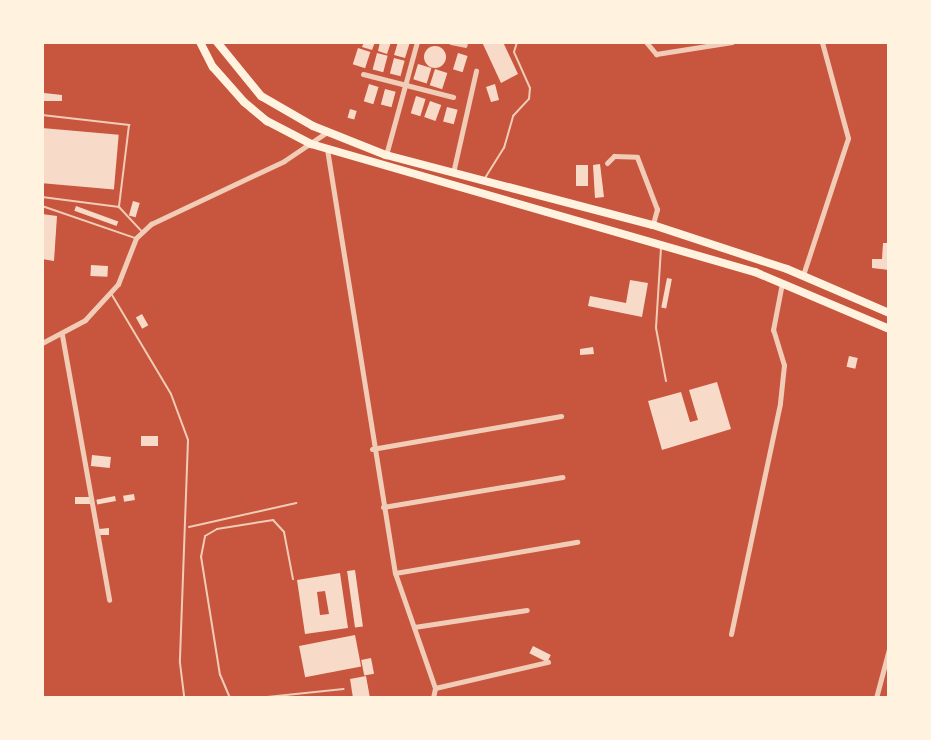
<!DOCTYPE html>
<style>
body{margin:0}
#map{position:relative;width:931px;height:740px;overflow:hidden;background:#c8553d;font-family:"Alegreya Sans",sans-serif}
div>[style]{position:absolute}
.building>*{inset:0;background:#f7dbc8;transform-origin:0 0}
.round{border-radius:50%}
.service>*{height:2px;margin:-1px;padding:0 1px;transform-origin:1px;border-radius:1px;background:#f1ccb7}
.minor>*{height:5px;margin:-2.5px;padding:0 2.5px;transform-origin:2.5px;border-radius:2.5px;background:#f1ccb7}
.primary>*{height:8px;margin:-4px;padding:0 4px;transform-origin:4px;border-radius:4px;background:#fff3e0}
span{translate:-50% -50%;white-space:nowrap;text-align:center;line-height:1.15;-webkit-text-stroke:8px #fff3e0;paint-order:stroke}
.frame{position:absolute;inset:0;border:44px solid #fff3e0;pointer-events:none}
</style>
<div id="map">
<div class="building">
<i style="clip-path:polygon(364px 42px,375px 42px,372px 50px,362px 47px)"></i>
<i style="clip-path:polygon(380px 42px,391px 42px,387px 54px,378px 51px)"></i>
<i style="clip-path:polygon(398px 42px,410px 42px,405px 58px,394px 55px)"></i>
<i style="clip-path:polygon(482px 42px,503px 42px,518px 74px,501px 83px)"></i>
<i class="round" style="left:424px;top:46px;width:22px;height:22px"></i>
<i style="left:358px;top:48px;width:13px;height:17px;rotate:18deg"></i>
<i style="left:377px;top:53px;width:11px;height:17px;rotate:15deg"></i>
<i style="left:458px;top:53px;width:10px;height:17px;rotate:17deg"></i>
<i style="left:394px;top:58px;width:11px;height:16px;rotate:15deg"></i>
<i style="left:418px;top:64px;width:14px;height:16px;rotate:17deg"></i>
<i style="left:435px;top:69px;width:13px;height:17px;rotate:18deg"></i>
<i style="left:369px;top:84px;width:10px;height:18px;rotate:17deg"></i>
<i style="clip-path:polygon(495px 84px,499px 100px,491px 102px,486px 87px)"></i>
<i style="left:385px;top:89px;width:11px;height:16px;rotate:15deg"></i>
<i style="clip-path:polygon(44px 93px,62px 95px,62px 101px,44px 101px)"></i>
<i style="left:416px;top:96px;width:10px;height:18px;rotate:17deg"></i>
<i style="left:430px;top:101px;width:12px;height:17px;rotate:20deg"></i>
<i style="left:447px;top:107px;width:11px;height:15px;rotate:15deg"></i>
<i style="left:350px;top:109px;width:7px;height:9px;rotate:16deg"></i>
<i style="left:42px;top:128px;width:77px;height:55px;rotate:5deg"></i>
<i style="clip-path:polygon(600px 164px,604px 197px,595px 198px,593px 165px)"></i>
<i style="left:576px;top:165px;width:12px;height:21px"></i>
<i style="left:133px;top:201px;width:7px;height:15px;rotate:16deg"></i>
<i style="left:76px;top:206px;width:45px;height:5px;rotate:20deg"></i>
<i style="clip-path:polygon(42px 214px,57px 216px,54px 261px,42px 259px)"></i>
<i style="clip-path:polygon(883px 243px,889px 243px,889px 270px,872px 268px,872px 259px,882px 259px)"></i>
<i style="left:91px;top:265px;width:17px;height:11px;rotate:3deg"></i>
<i style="left:667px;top:278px;width:5px;height:30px;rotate:11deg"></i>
<i style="clip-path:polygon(630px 280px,648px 283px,642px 317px,588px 306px,590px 296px,626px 303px)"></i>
<i style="left:142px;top:314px;width:13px;height:7px;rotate:61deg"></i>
<i style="clip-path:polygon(593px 347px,594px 354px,580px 355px,580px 349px)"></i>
<i style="left:849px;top:356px;width:9px;height:11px;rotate:13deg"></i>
<i style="clip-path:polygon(717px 382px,731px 429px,662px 450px,648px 401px,681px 392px,690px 422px,698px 420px,689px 390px)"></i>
<i style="left:158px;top:436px;width:10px;height:17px;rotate:90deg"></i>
<i style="left:92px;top:455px;width:19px;height:11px;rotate:6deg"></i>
<i style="left:134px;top:494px;width:6px;height:11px;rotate:81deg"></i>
<i style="left:115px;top:496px;width:5px;height:19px;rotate:79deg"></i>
<i style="left:75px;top:497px;width:18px;height:7px"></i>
<i style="clip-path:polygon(109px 528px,109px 535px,99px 535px,99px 529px)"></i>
<i style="left:355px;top:570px;width:57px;height:8px;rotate:82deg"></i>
<i style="clip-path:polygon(evenodd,340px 573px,348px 628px,305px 634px,297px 580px,340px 573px,325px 591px,329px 614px,320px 615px,317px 592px,325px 591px)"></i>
<i style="left:355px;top:635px;width:32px;height:57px;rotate:79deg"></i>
<i style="left:533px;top:646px;width:20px;height:8px;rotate:27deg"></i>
<i style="left:371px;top:658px;width:16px;height:10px;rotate:79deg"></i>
<i style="clip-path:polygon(366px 676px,370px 698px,353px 698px,350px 679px)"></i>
</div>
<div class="service">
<i style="left:42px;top:115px;width:88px;rotate:6.6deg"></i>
<i style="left:129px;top:125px;width:83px;rotate:97deg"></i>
<i style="left:485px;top:178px;width:36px;rotate:-58deg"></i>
<i style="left:504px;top:148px;width:33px;rotate:-74deg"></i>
<i style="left:513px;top:116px;width:23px;rotate:-47deg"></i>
<i style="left:529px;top:99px;width:11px;rotate:-85deg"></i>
<i style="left:530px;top:88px;width:39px;rotate:-114deg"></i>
<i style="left:514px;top:52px;width:10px;rotate:-73deg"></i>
<i style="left:42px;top:197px;width:78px;rotate:7.4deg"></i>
<i style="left:119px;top:207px;width:34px;rotate:47deg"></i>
<i style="left:42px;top:206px;width:98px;rotate:19deg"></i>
<i style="left:661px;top:248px;width:80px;rotate:93.6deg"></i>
<i style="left:656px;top:328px;width:54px;rotate:79.3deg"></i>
<i style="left:112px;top:295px;width:115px;rotate:59.2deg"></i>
<i style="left:171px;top:394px;width:49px;rotate:69.7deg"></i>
<i style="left:188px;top:440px;width:223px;rotate:92.1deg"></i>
<i style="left:180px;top:663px;width:35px;rotate:83deg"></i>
<i style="left:189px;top:527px;width:110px;rotate:-12.6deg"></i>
<i style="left:267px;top:697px;width:77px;rotate:-5.9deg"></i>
<i style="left:230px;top:698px;width:25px;rotate:-113deg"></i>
<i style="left:220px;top:675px;width:120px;rotate:-99.1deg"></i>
<i style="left:201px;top:557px;width:21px;rotate:-79deg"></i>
<i style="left:205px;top:536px;width:14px;rotate:-30deg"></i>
<i style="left:217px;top:529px;width:57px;rotate:-9.1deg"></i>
<i style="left:273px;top:520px;width:16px;rotate:47deg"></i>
<i style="left:284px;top:532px;width:48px;rotate:79.2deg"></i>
</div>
<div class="minor">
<i style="left:451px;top:42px;width:14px;rotate:12deg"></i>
<i style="left:646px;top:42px;width:16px;rotate:50deg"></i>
<i style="left:656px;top:54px;width:77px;rotate:-9deg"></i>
<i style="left:363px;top:74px;width:93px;rotate:14.3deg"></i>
<i style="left:327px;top:149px;width:429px;rotate:80.9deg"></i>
<i style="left:395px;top:573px;width:122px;rotate:70.8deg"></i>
<i style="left:435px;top:688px;width:10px;rotate:101deg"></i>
<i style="left:386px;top:155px;width:117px;rotate:-74.7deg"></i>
<i style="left:607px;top:163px;width:10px;rotate:-45deg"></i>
<i style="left:614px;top:156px;width:23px;rotate:2deg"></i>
<i style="left:637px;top:157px;width:56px;rotate:69deg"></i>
<i style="left:657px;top:209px;width:16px;rotate:105deg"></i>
<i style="left:453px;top:173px;width:105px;rotate:-77.3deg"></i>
<i style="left:803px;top:275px;width:144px;rotate:-71.8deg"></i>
<i style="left:848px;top:138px;width:99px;rotate:-105.2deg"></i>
<i style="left:62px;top:335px;width:269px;rotate:79.9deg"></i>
<i style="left:42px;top:343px;width:49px;rotate:-28.1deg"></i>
<i style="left:85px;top:320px;width:49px;rotate:-47.5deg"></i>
<i style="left:118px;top:284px;width:49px;rotate:-68.6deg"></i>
<i style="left:136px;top:238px;width:21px;rotate:-43deg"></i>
<i style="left:151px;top:224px;width:147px;rotate:-25.3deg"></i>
<i style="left:284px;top:161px;width:52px;rotate:-34deg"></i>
<i style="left:372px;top:449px;width:192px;rotate:-9.9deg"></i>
<i style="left:383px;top:507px;width:182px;rotate:-9.5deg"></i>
<i style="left:395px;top:573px;width:185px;rotate:-9.7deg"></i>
<i style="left:414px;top:627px;width:114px;rotate:-8.6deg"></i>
<i style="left:731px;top:634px;width:236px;rotate:-78deg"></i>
<i style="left:780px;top:403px;width:38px;rotate:-84deg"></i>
<i style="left:784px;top:365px;width:37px;rotate:-107deg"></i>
<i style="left:773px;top:330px;width:48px;rotate:-79.2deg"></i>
<i style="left:435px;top:688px;width:116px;rotate:-13deg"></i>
<i style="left:876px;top:698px;width:51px;rotate:-75.1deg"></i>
</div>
<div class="primary">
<i style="left:200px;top:42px;width:28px;rotate:63deg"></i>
<i style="left:213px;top:67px;width:47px;rotate:48.5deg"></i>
<i style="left:244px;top:102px;width:30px;rotate:40deg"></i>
<i style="left:267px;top:121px;width:50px;rotate:27.6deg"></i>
<i style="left:311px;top:144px;width:462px;rotate:16.1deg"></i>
<i style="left:755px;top:272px;width:146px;rotate:23deg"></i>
<i style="left:217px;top:42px;width:70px;rotate:50.8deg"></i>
<i style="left:261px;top:96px;width:60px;rotate:30deg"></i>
<i style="left:313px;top:126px;width:79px;rotate:21.7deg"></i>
<i style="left:386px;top:155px;width:276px;rotate:14.7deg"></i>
<i style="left:653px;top:225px;width:141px;rotate:18.2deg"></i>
<i style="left:787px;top:269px;width:111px;rotate:23.3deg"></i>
</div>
<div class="frame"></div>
</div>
